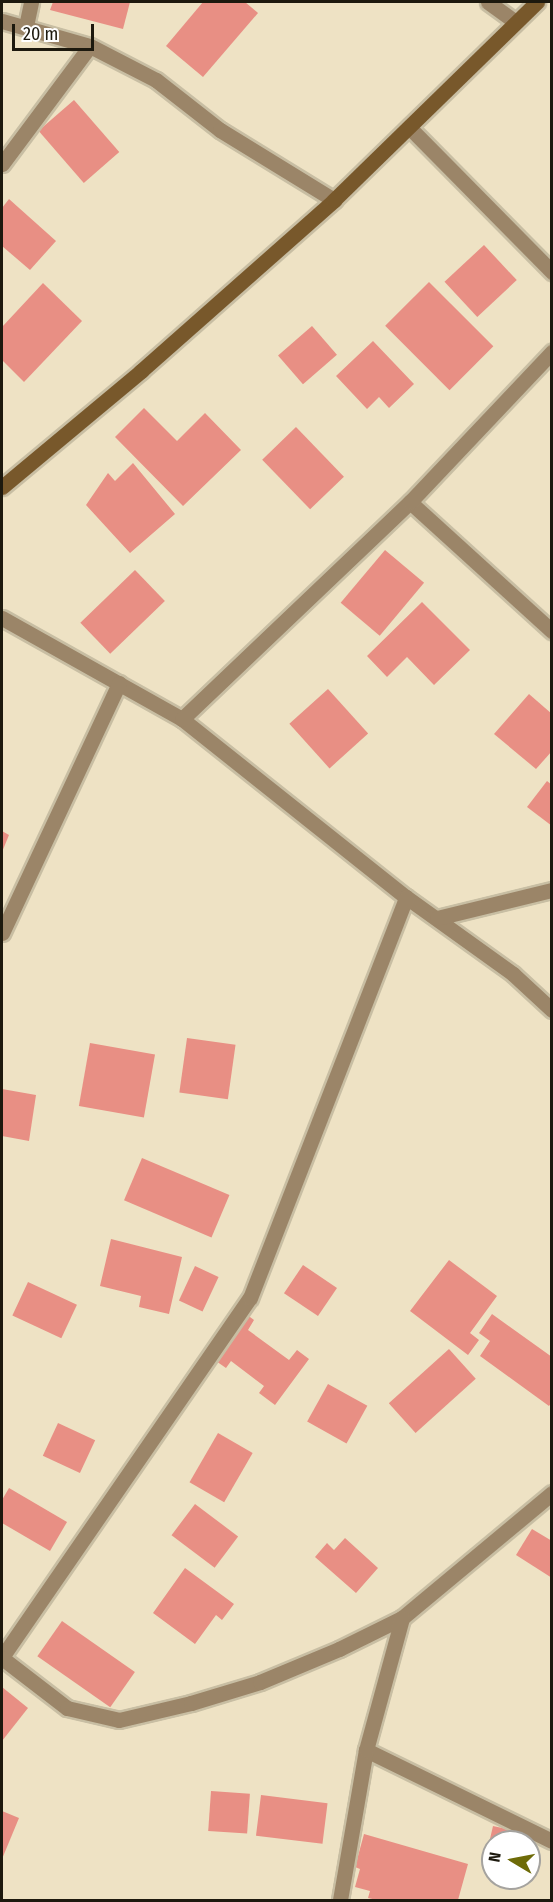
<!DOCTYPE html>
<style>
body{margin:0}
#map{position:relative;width:553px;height:1902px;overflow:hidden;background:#eee2c4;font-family:"Fira Sans Condensed",sans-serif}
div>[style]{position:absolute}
.building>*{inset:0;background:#e88f84;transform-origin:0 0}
.roads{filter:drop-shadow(2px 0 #c8bea3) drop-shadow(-2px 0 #c8bea3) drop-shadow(0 2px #c8bea3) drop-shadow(0 -2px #c8bea3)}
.street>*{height:15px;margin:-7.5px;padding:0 7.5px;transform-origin:7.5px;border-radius:7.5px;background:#9b8568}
.secondary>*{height:15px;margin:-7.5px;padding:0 7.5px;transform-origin:7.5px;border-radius:7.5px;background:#78582b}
span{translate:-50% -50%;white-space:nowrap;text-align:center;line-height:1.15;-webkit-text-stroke:6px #fff;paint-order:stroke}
.frame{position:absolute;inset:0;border:3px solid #1d190e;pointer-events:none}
.north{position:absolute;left:481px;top:1830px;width:60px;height:60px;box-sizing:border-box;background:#fff;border:2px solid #a5a39f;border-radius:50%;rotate:280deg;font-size:16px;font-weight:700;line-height:24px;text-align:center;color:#1d190e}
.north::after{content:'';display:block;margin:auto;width:21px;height:27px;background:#6e6b08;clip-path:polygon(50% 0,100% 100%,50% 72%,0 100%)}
.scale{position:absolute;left:12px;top:24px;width:82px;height:27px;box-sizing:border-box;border:3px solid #1d190e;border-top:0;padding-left:8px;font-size:18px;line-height:21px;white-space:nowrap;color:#1d190e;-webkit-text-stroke:4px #fff;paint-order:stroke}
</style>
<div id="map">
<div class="building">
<i style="clip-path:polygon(53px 2px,130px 2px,123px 29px,50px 10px)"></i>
<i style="clip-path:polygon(203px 2px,245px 2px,258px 13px,203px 77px,166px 46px)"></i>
<i style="left:74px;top:100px;width:69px;height:47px;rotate:49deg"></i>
<i style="clip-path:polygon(9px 199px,56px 241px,30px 270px,2px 246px,2px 208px)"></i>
<i style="left:484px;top:245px;width:48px;height:54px;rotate:47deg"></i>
<i style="left:429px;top:282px;width:91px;height:62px;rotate:45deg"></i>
<i style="clip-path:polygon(43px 283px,82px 321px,24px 382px,2px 360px,2px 327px)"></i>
<i style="left:312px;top:326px;width:38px;height:45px;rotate:49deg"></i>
<i style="clip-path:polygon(373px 341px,414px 384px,389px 408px,379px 397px,367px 409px,336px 376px)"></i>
<i style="clip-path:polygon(144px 408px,177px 441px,205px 413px,241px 450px,183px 506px,115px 437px)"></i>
<i style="left:296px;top:427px;width:69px;height:47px;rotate:46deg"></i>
<i style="clip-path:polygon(133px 463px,175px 514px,130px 553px,86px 505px,108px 473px,115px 481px)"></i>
<i style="left:385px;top:550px;width:51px;height:69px;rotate:40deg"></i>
<i style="left:135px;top:570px;width:43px;height:76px;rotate:46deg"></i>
<i style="clip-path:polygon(422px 602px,470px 650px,434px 685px,407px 657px,387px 677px,367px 656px)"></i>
<i style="left:328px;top:689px;width:60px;height:52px;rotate:48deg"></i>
<i style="clip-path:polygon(529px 694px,552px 714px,552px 751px,536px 769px,494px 734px)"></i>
<i style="clip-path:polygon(547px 781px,552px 785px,552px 826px,527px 807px)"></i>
<i style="clip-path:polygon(2px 831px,9px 835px,2px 852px)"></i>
<i style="left:187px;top:1038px;width:49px;height:55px;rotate:8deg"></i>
<i style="left:90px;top:1043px;width:66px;height:64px;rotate:10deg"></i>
<i style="clip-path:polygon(2px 1089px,36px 1095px,29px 1141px,2px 1136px)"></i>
<i style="left:142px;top:1158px;width:95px;height:46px;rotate:23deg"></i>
<i style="clip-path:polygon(111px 1239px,182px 1257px,169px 1314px,139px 1307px,141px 1296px,100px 1286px)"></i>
<i style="clip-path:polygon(449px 1260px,497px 1296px,470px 1333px,479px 1340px,468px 1355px,410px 1311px)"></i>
<i style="left:303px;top:1265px;width:41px;height:34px;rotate:34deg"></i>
<i style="left:195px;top:1266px;width:26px;height:38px;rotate:25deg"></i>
<i style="left:28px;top:1282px;width:54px;height:37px;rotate:25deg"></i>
<i style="clip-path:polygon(246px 1314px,254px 1320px,248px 1330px,289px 1360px,297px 1350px,309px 1359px,275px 1405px,259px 1393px,264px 1386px,231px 1361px,226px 1368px,213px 1359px)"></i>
<i style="clip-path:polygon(492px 1314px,552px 1357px,552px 1402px,549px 1406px,480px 1356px,490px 1341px,479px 1333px)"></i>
<i style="left:449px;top:1349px;width:40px;height:81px;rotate:48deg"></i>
<i style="left:328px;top:1384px;width:45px;height:43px;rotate:29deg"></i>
<i style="left:58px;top:1423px;width:41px;height:36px;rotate:25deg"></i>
<i style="left:218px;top:1433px;width:40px;height:57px;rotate:30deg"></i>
<i style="clip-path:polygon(9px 1488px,67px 1522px,50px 1551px,2px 1523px,2px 1500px)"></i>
<i style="left:195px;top:1504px;width:54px;height:39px;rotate:37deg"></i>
<i style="clip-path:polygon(532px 1529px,552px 1541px,552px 1578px,516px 1555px)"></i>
<i style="clip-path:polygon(345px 1538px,378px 1568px,356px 1593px,315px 1557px,327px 1543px,334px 1550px)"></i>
<i style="clip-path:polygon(185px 1568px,234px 1604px,222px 1620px,216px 1615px,195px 1644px,153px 1613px)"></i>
<i style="left:62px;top:1621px;width:89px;height:43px;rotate:35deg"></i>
<i style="clip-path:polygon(2px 1687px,28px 1708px,2px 1741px)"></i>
<i style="left:211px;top:1791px;width:39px;height:40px;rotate:4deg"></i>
<i style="left:261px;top:1795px;width:67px;height:41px;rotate:7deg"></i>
<i style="clip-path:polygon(2px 1811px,19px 1818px,2px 1859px)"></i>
<i style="clip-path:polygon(493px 1826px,516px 1831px,514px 1842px,493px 1842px,493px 1857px,486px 1856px)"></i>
<i style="clip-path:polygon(364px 1834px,468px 1864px,458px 1900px,377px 1900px,368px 1898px,370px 1891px,355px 1887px,360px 1869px,355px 1867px)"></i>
</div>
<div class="roads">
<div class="street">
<i style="left:488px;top:2px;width:34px;rotate:36deg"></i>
<i style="left:2px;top:21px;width:91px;rotate:15.9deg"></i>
<i style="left:90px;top:46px;width:74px;rotate:27.3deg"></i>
<i style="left:156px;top:80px;width:81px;rotate:38deg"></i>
<i style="left:220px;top:130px;width:134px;rotate:31.6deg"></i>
<i style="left:26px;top:26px;width:25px;rotate:-78deg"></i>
<i style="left:409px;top:127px;width:204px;rotate:45.4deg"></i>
<i style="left:2px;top:164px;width:147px;rotate:-53.3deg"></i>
<i style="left:410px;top:502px;width:192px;rotate:42.3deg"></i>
<i style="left:2px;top:618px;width:206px;rotate:29.3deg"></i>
<i style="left:182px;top:719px;width:286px;rotate:38.5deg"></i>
<i style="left:406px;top:897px;width:132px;rotate:35.7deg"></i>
<i style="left:513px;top:974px;width:53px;rotate:42.7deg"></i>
<i style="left:182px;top:719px;width:315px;rotate:-43.6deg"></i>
<i style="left:410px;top:502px;width:207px;rotate:-46.6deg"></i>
<i style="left:437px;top:918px;width:118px;rotate:-13.7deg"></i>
<i style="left:2px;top:933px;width:276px;rotate:-64.9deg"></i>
<i style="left:2px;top:1657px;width:436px;rotate:-55.4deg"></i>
<i style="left:250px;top:1298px;width:430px;rotate:-68.7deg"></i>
<i style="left:2px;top:1658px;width:82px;rotate:37.6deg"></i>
<i style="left:67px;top:1708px;width:53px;rotate:13deg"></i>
<i style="left:119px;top:1720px;width:74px;rotate:-13.3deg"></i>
<i style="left:191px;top:1703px;width:72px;rotate:-16.9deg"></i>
<i style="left:260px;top:1682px;width:86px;rotate:-22.7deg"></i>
<i style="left:339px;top:1649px;width:70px;rotate:-26.2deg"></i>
<i style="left:402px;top:1618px;width:195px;rotate:-39.8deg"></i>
<i style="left:366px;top:1750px;width:207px;rotate:26.1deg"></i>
<i style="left:340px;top:1900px;width:152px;rotate:-80.2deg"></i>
<i style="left:366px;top:1750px;width:137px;rotate:-74.7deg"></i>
</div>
<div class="secondary">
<i style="left:2px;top:487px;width:181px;rotate:-39.8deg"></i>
<i style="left:141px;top:371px;width:258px;rotate:-41.5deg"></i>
<i style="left:334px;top:200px;width:284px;rotate:-44.3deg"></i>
</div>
</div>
<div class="frame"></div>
<div class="north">N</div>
<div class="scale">20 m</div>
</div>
